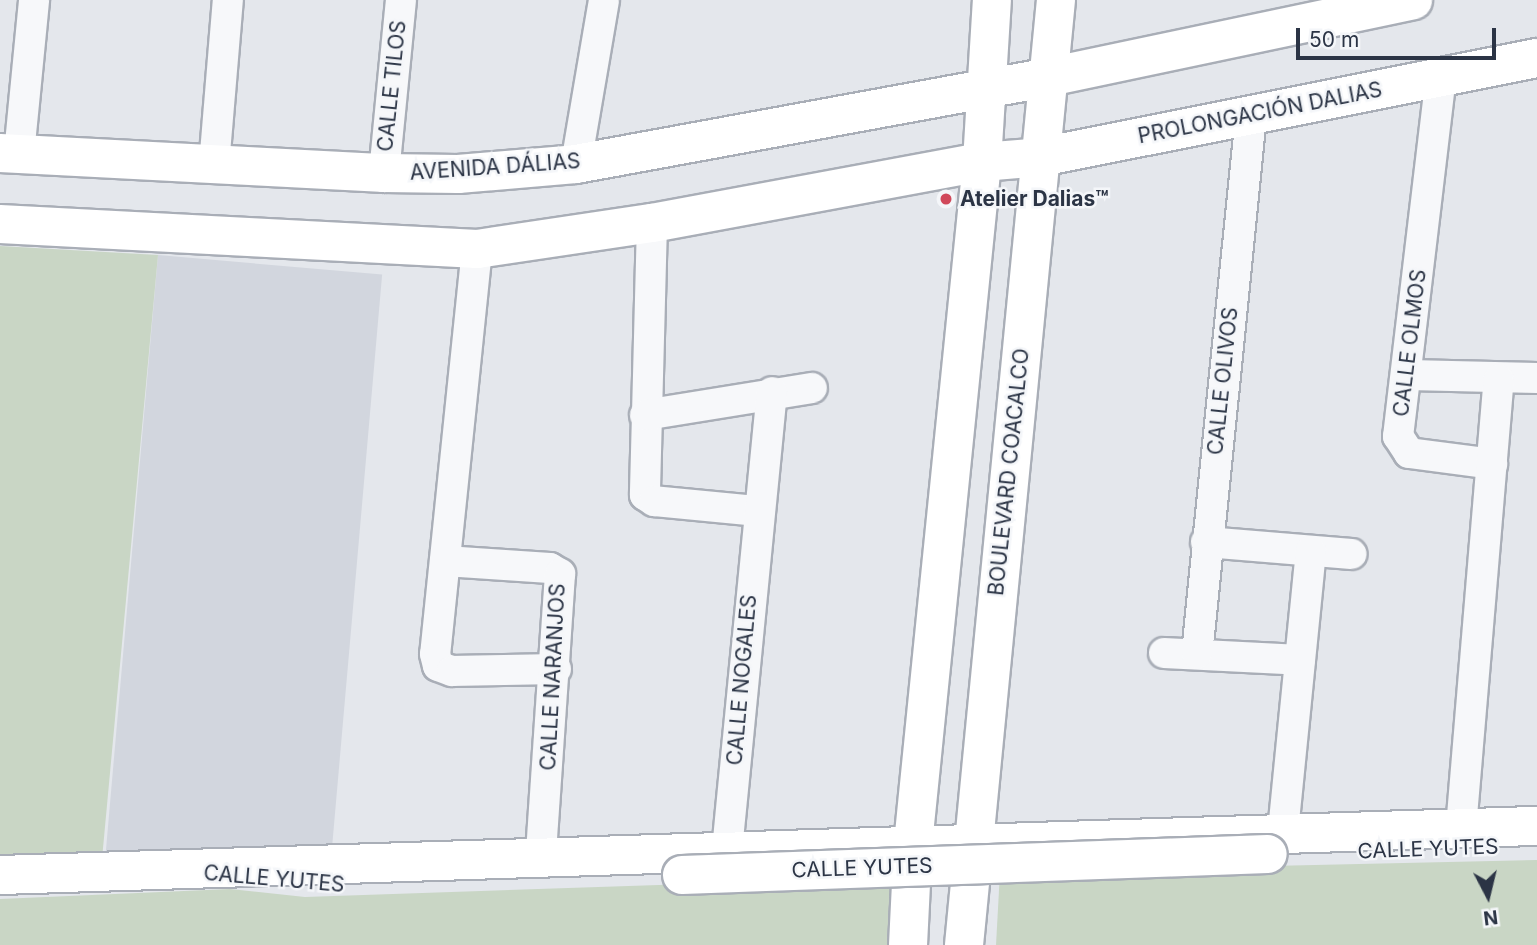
<!DOCTYPE html>
<meta charset="utf-8">
<style>
body{margin:0}
#map{position:relative;width:1537px;height:945px;overflow:hidden;background:#e4e7ec;font-family:Inter,sans-serif}
div>[style]{position:absolute}
.built>*{inset:0;background:#d2d6de;transform-origin:0 0}
.green>*{inset:0;background:#c9d6c5}
.roads{filter:drop-shadow(2px 0 #a9aeb7) drop-shadow(-2px 0 #a9aeb7) drop-shadow(0 2px #a9aeb7) drop-shadow(0 -2px #a9aeb7)}
.street>*{height:30px;margin:-15px;padding:0 15px;transform-origin:15px;border-radius:15px;background:#f7f8fa}
.secondary>*{height:38px;margin:-19px;padding:0 19px;transform-origin:19px;border-radius:19px;background:#fff}
.bridges{filter:drop-shadow(2px 0 #a9aeb7) drop-shadow(-2px 0 #a9aeb7) drop-shadow(0 2px #a9aeb7) drop-shadow(0 -2px #a9aeb7)}
.secondary-bridge>*{height:38px;margin:-19px;padding:0 19px;transform-origin:19px;border-radius:19px;background:#fff}
.dots>*{width:19px;height:19px;translate:-50% -50%;box-sizing:border-box;border:4px solid #f4f6f9;border-radius:50%}
span{translate:-50% -50%;white-space:nowrap;text-align:center;line-height:1.15;-webkit-text-stroke:5px #f4f6f9;paint-order:stroke}
.street-label{font-size:21px;color:#2b3445}
.poi-label{font-size:21px;color:#2b3445;font-weight:700}
.left{translate:0 -50%;text-align:left}
.north{position:absolute;left:1453px;top:861px;width:70px;height:70px;-webkit-text-stroke:5px #f4f6f9;paint-order:stroke;rotate:173deg;font-size:19px;font-weight:700;line-height:28px;text-align:center;color:#2b3445}
.north::after{content:'';display:block;margin:auto;width:24px;height:32px;background:#2b3445;clip-path:polygon(50% 0,100% 100%,50% 72%,0 100%)}
.scale{position:absolute;left:1296px;top:28px;width:200px;height:32px;box-sizing:border-box;border:4px solid #2b3445;border-top:0;padding-left:9px;font-size:21px;line-height:24px;white-space:nowrap;color:#2b3445;-webkit-text-stroke:5px #f4f6f9;paint-order:stroke}
</style>
<div id="map">
<div class="built">
<i style="left:158px;top:255px;width:225px;height:607px;rotate:5deg"></i>
</div>
<div class="green">
<i style="clip-path:polygon(0 246px,158px 255px,102px 859px,0 862px)"></i>
<i style="clip-path:polygon(1537px 860px,1537px 945px,996px 945px,1000px 872px)"></i>
<i style="clip-path:polygon(895px 877px,891px 945px,0 945px,0 899px,230px 889px,305px 897px)"></i>
</div>
<div class="roads">
<div class="street">
<i style="left:1441px;top:76px;width:363px;rotate:96.8deg"></i>
<i style="left:1398px;top:436px;width:20px;rotate:57deg"></i>
<i style="left:1409px;top:453px;width:84px;rotate:7.5deg"></i>
<i style="left:19px;top:154px;width:155px;rotate:-84.4deg"></i>
<i style="left:576px;top:164px;width:166px;rotate:-80.3deg"></i>
<i style="left:214px;top:165px;width:166px;rotate:-85.2deg"></i>
<i style="left:384px;top:173px;width:174px;rotate:-84.4deg"></i>
<i style="left:652px;top:223px;width:272px;rotate:91.5deg"></i>
<i style="left:645px;top:495px;width:11px;rotate:34deg"></i>
<i style="left:654px;top:501px;width:103px;rotate:5.5deg"></i>
<i style="left:477px;top:249px;width:407px;rotate:95.9deg"></i>
<i style="left:435px;top:654px;width:12px;rotate:76deg"></i>
<i style="left:438px;top:666px;width:15px;rotate:20deg"></i>
<i style="left:452px;top:671px;width:104px;rotate:-1.1deg"></i>
<i style="left:1409px;top:375px;width:128px;rotate:1.3deg"></i>
<i style="left:645px;top:415px;width:169px;rotate:-9.2deg"></i>
<i style="left:1206px;top:542px;width:146px;rotate:4.7deg"></i>
<i style="left:445px;top:561px;width:105px;rotate:3.8deg"></i>
<i style="left:550px;top:568px;width:12px;rotate:31deg"></i>
<i style="left:560px;top:574px;width:281px;rotate:93.9deg"></i>
<i style="left:1164px;top:653px;width:136px;rotate:2.9deg"></i>
<i style="left:1197px;top:654px;width:541px;rotate:-84.27deg"></i>
<i style="left:1461px;top:828px;width:450px;rotate:-85.2deg"></i>
<i style="left:1283px;top:831px;width:281px;rotate:-84.3deg"></i>
<i style="left:727px;top:850px;width:460px;rotate:-84.4deg"></i>
</div>
<div class="secondary">
<i style="left:0;top:153px;width:385px;rotate:3deg"></i>
<i style="left:384px;top:173px;width:74px;rotate:0.8deg"></i>
<i style="left:458px;top:174px;width:118px;rotate:-4.8deg"></i>
<i style="left:576px;top:164px;width:481px;rotate:-10.4deg"></i>
<i style="left:1049px;top:77px;width:372px;rotate:-11.9deg"></i>
<i style="left:0;top:224px;width:478px;rotate:3deg"></i>
<i style="left:477px;top:249px;width:177px;rotate:-8.5deg"></i>
<i style="left:652px;top:223px;width:336px;rotate:-10.5deg"></i>
<i style="left:982px;top:162px;width:59px;rotate:-4.8deg"></i>
<i style="left:1041px;top:157px;width:506px;rotate:-11.29deg"></i>
<i style="left:0;top:875px;width:1538px;rotate:-1.83deg"></i>
<i style="left:908px;top:945px;width:101px;rotate:-87.2deg"></i>
<i style="left:913px;top:844px;width:685px;rotate:-84.22deg"></i>
<i style="left:982px;top:162px;width:162px;rotate:-86.5deg"></i>
<i style="left:964px;top:945px;width:949px;rotate:-84.44deg"></i>
</div>
</div>
<div class="bridges">
<div class="secondary-bridge">
<i style="left:682px;top:875px;width:586px;rotate:-2.05deg"></i>
</div>
</div>
<div class="dots">
<i style="left:946px;top:199px;background:#d1495b"></i>
</div>
<div class="street-label">
<span style="left:392px;top:86px;rotate:-84deg">CALLE TILOS</span>
<span style="left:1260px;top:113px;rotate:-11deg">PROLONGACIÓN DALIAS</span>
<span style="left:495px;top:167px;rotate:-4deg">AVENIDA DÁLIAS</span>
<span style="left:1410px;top:343px;rotate:-83deg">CALLE OLMOS</span>
<span style="left:1223px;top:381px;rotate:-84deg">CALLE OLIVOS</span>
<span style="left:1009px;top:472px;rotate:-84deg">BOULEVARD COACALCO</span>
<span style="left:553px;top:677px;rotate:-87deg">CALLE NARANJOS</span>
<span style="left:742px;top:680px;rotate:-85deg">CALLE NOGALES</span>
<span style="left:1428px;top:849px;rotate:-2deg">CALLE YUTES</span>
<span style="left:862px;top:868px;rotate:-2deg">CALLE YUTES</span>
<span style="left:274px;top:879px;rotate:5deg">CALLE YUTES</span>
</div>
<div class="poi-label">
<span class="left" style="left:960px;top:199px">Atelier Dalias™</span>
</div>
<div class="north">N</div>
<div class="scale">50 m</div>
</div>
